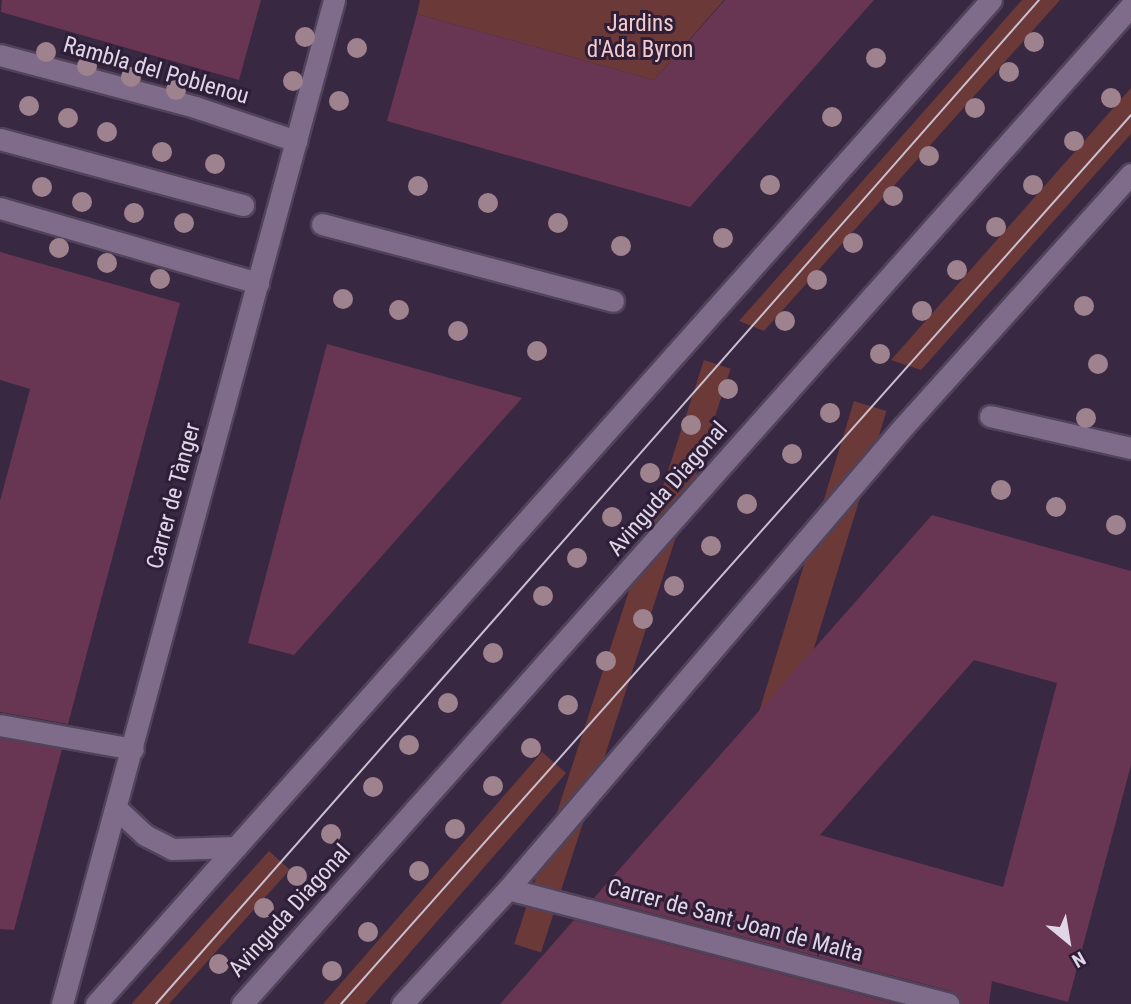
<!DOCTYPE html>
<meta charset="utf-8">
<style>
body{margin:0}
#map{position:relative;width:1131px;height:1004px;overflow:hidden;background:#382842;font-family:"Roboto Condensed",sans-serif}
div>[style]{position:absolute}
.green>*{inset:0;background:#6c3939;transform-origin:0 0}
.building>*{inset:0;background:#683653}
.roads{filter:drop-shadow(2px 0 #51435a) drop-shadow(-2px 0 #51435a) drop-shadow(0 2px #51435a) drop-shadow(0 -2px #51435a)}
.minor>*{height:21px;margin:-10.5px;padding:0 10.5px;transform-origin:10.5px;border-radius:10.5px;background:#7e6c8a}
.tram>*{height:2px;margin:-1px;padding:0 1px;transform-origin:1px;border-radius:1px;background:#c9bfd1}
.trees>*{width:20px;height:20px;margin:-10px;border-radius:50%;background:#9e828d}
span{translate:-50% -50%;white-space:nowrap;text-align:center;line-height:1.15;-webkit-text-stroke:6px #2e1e38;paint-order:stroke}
.park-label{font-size:23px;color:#f2cbca}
.street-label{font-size:23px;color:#e0d6e7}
.north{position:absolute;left:1033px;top:906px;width:70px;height:70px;-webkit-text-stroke:5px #2e1e38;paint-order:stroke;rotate:150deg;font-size:19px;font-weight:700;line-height:28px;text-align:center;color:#e0d6e7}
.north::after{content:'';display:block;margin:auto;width:24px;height:32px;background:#e0d6e7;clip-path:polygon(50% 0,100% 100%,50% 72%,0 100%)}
</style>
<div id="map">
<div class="green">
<i style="clip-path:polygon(420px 0,724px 0,654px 80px,417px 14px)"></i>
<i style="clip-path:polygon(1022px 0,1060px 0,764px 331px,739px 321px)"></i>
<i style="clip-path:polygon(1131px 88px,1131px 134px,921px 370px,891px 360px)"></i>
<i style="left:704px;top:360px;width:28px;height:614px;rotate:18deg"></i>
<i style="left:854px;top:401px;width:34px;height:423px;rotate:17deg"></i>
<i style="left:542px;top:752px;width:32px;height:336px;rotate:41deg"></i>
<i style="left:269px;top:851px;width:28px;height:205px;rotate:42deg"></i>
</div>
<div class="building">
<i style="clip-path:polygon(2px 0,261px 0,239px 80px,1px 12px)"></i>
<i style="clip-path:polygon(725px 0,874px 0,690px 207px,387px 121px,417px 14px,654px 80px)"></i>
<i style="clip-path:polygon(0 252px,180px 303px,68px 724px,0 712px,0 501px,30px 389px,0 380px)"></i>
<i style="clip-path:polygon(327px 344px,522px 398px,294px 655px,248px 643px)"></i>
<i style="clip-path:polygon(evenodd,932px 515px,1131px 571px,1131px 765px,1068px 1002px,992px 981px,989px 1004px,961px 1004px,951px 991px,594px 898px,932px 515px,974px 660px,1057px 683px,1003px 887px,820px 835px,974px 660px)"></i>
<i style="clip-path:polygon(0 738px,62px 749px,14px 930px,0 929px)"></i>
<i style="clip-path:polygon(574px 920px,896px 1004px,500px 1004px)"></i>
</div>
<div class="roads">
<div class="minor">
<i style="left:0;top:55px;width:202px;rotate:14.9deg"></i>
<i style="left:195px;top:107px;width:107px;rotate:18.6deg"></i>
<i style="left:0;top:139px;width:252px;rotate:15.2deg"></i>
<i style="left:0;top:208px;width:269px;rotate:16.2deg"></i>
<i style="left:322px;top:224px;width:301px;rotate:14.8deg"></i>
<i style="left:990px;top:416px;width:145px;rotate:12.8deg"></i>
<i style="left:0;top:725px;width:135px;rotate:10.2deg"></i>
<i style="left:117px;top:809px;width:38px;rotate:43deg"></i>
<i style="left:145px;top:835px;width:30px;rotate:27deg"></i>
<i style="left:172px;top:849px;width:64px;rotate:-1.8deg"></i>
<i style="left:508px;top:889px;width:455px;rotate:14.6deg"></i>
<i style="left:62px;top:1004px;width:1040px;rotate:-74.84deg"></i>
<i style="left:96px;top:1004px;width:1345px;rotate:-48.29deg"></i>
<i style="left:242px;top:1004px;width:1337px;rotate:-48.31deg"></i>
<i style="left:402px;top:1004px;width:156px;rotate:-47.3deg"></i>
<i style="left:508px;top:889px;width:609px;rotate:-49.46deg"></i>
<i style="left:904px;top:426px;width:339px;rotate:-48deg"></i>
</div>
</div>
<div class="tram">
<i style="left:156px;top:1004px;width:1337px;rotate:-48.67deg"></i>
<i style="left:341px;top:1004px;width:1189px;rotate:-48.37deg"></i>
</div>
<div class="trees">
<i style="left:305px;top:37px"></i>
<i style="left:1034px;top:42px"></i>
<i style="left:357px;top:48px"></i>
<i style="left:46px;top:52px"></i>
<i style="left:876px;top:58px"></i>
<i style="left:87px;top:66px"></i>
<i style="left:1009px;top:72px"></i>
<i style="left:131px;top:77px"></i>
<i style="left:293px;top:81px"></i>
<i style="left:176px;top:90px"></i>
<i style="left:1111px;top:98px"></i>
<i style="left:339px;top:101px"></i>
<i style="left:29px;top:106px"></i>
<i style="left:975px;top:108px"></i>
<i style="left:832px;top:117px"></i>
<i style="left:68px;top:118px"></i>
<i style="left:107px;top:132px"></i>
<i style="left:1074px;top:141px"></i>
<i style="left:162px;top:152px"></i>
<i style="left:929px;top:156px"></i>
<i style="left:215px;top:164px"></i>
<i style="left:770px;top:185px"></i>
<i style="left:1033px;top:185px"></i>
<i style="left:418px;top:186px"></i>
<i style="left:42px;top:187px"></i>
<i style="left:893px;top:196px"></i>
<i style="left:82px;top:202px"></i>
<i style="left:488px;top:203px"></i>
<i style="left:134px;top:213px"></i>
<i style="left:184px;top:223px"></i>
<i style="left:558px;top:223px"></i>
<i style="left:996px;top:227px"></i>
<i style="left:723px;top:238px"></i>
<i style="left:853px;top:243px"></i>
<i style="left:621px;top:246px"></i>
<i style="left:59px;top:248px"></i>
<i style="left:107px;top:263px"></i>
<i style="left:957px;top:270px"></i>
<i style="left:160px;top:279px"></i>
<i style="left:817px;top:280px"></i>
<i style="left:343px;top:299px"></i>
<i style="left:1084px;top:306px"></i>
<i style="left:399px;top:310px"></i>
<i style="left:922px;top:311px"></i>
<i style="left:785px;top:321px"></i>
<i style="left:458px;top:331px"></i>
<i style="left:537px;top:351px"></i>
<i style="left:880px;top:354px"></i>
<i style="left:1098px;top:364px"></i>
<i style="left:728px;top:389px"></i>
<i style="left:830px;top:413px"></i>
<i style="left:1086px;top:418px"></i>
<i style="left:691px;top:425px"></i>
<i style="left:792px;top:454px"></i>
<i style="left:650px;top:473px"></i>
<i style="left:1001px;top:490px"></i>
<i style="left:747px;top:504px"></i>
<i style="left:1056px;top:507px"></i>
<i style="left:612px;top:517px"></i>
<i style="left:1116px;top:525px"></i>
<i style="left:711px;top:546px"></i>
<i style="left:577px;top:558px"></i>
<i style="left:674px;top:586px"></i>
<i style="left:543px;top:596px"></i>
<i style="left:643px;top:619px"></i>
<i style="left:493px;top:653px"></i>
<i style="left:606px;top:661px"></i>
<i style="left:448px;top:703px"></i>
<i style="left:568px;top:705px"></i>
<i style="left:409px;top:745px"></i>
<i style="left:531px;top:748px"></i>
<i style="left:493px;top:786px"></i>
<i style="left:373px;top:787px"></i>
<i style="left:455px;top:829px"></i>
<i style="left:331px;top:834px"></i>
<i style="left:419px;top:871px"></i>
<i style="left:297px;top:876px"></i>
<i style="left:264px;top:908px"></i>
<i style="left:368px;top:932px"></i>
<i style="left:219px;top:964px"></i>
<i style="left:332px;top:971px"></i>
</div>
<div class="park-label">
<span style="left:640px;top:37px">Jardins<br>d'Ada Byron</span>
</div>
<div class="street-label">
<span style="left:156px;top:71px;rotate:16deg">Rambla del Poblenou</span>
<span style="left:668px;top:489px;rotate:-49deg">Avinguda Diagonal</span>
<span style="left:174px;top:496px;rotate:-75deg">Carrer de Tànger</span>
<span style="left:290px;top:911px;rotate:-48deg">Avinguda Diagonal</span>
<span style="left:735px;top:921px;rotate:15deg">Carrer de Sant Joan de Malta</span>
</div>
<div class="north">N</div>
</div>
